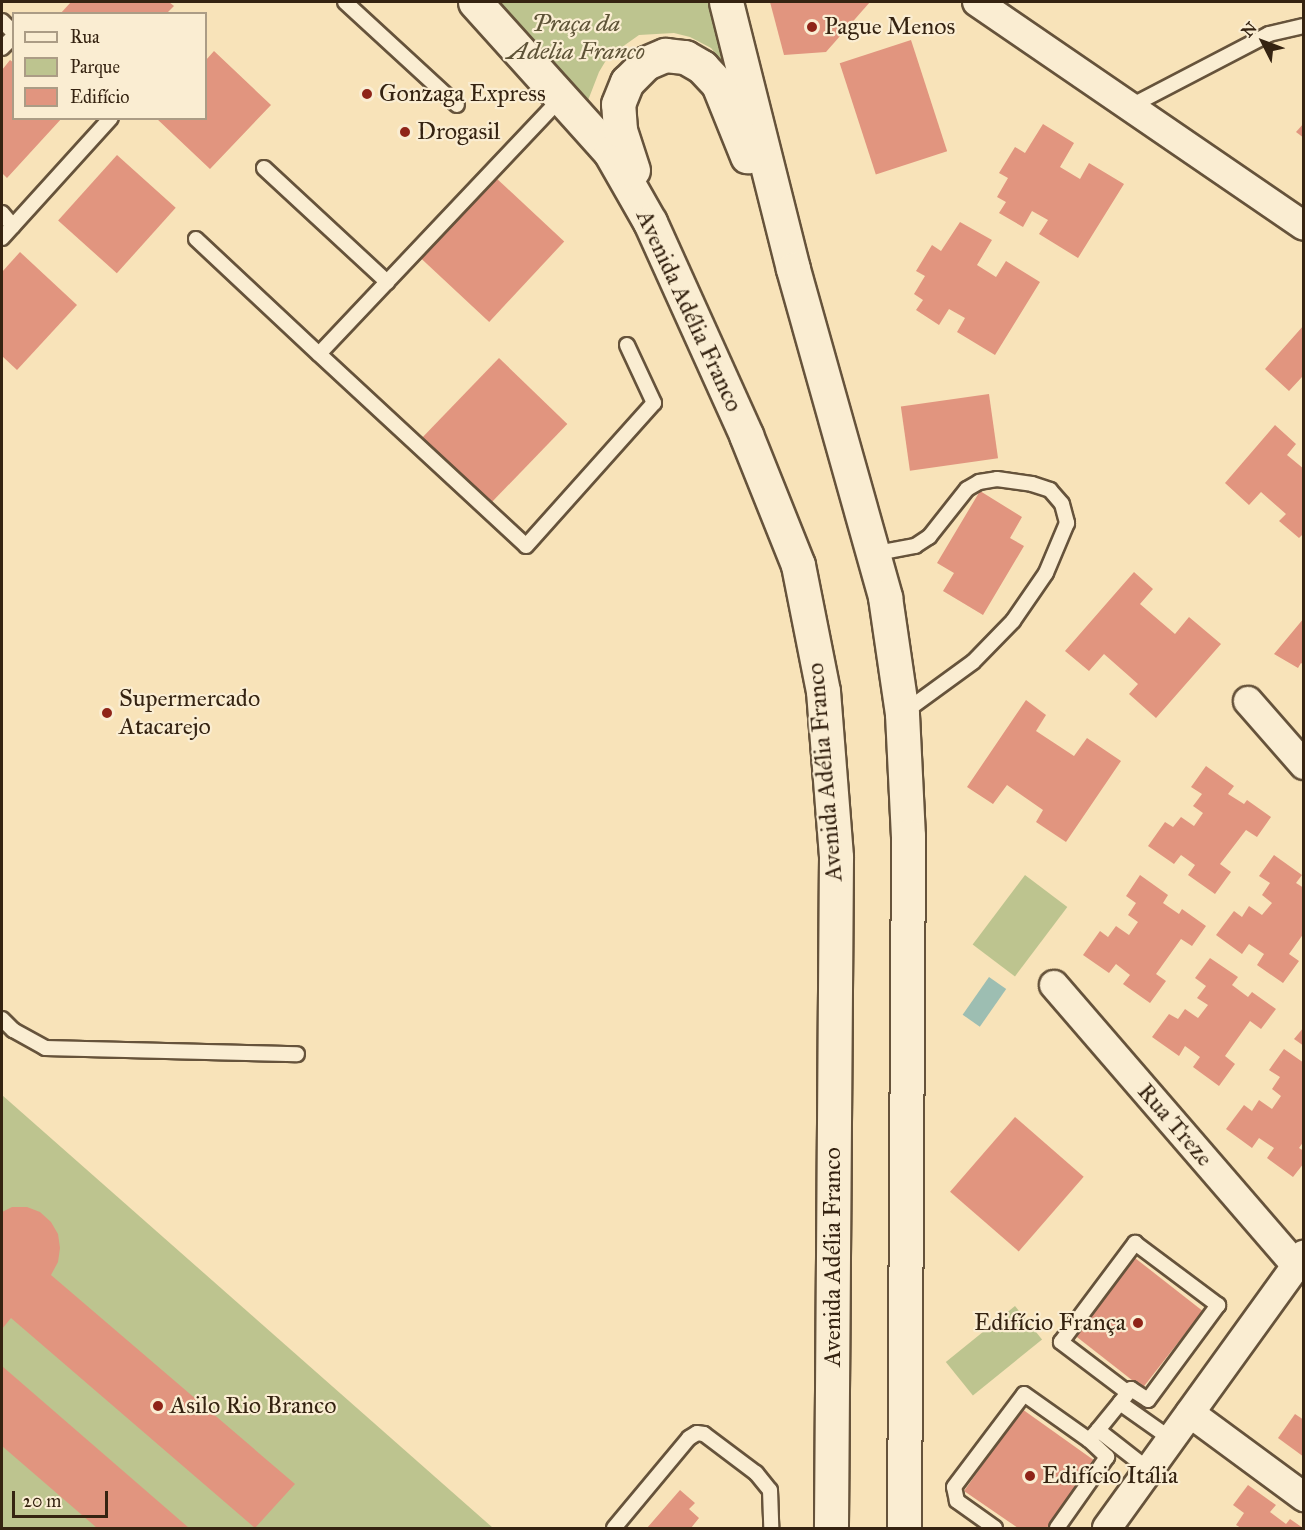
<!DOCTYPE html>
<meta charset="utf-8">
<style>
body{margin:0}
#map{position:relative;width:1305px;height:1530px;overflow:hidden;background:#f8e3b9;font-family:"IM FELL Great Primer",serif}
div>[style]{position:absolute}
.green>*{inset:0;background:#bdc48f;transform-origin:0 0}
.water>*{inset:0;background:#9dbeb2;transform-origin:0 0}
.building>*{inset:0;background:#e1957f;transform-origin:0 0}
.roads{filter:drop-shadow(2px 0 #66533b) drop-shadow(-2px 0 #66533b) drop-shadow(0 2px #66533b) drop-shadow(0 -2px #66533b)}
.lane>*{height:14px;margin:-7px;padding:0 7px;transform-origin:7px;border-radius:7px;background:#faedd2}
.street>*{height:28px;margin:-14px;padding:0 14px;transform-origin:14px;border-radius:14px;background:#faedd2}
.secondary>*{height:33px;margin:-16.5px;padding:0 16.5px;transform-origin:16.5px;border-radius:16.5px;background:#faedd2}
.dots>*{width:16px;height:16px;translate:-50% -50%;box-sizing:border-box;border:3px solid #faedd2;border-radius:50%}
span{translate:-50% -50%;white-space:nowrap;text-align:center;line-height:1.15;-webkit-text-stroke:4.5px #faedd2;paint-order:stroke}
.park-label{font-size:24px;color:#5e5337;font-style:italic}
.poi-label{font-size:24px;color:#352311}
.left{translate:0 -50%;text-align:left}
.right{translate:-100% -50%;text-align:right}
.street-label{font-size:24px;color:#352311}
.frame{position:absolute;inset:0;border:3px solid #352311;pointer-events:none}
.legend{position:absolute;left:12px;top:12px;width:195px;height:108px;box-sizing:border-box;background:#faedd2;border:2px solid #ab9c85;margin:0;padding:8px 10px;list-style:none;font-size:18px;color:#352311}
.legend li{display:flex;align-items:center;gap:12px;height:30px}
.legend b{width:30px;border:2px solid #ab9c85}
.north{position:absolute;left:1233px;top:12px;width:60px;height:60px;-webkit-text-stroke:4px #faedd2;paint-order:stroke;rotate:312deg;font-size:16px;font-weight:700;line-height:24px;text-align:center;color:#352311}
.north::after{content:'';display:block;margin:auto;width:21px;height:27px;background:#352311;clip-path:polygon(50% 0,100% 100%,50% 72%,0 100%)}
.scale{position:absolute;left:12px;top:1491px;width:96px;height:27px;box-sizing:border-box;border:3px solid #352311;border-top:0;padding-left:8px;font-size:18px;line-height:21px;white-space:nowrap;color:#352311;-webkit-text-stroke:4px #faedd2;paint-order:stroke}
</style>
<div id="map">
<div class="green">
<i style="clip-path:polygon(494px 2px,711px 2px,736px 78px,711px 48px,690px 37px,674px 33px,639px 35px,608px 57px,599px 72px,587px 103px)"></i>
<i style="left:1025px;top:875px;width:53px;height:87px;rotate:37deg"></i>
<i style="clip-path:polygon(2px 1095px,493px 1528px,2px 1528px)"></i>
<i style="left:1015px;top:1306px;width:43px;height:89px;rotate:51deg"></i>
</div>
<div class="water">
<i style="left:989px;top:977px;width:21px;height:46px;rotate:35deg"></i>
</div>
<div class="building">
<i style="clip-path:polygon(71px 2px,169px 2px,174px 6px,166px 14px,60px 14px)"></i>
<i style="clip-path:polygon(770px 2px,870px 2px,826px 52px,784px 55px)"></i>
<i style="left:911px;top:40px;width:117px;height:75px;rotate:72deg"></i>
<i style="clip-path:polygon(214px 51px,271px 105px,210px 169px,156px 118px,206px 118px,206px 60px)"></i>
<i style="clip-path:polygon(10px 60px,14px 63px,14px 118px,62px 118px,7px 178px,2px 173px,2px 70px)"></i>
<i style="clip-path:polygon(1304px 123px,1304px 138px,1296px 132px)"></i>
<i style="clip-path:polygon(1043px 124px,1074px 143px,1060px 167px,1080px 179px,1089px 163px,1124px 184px,1078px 258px,1039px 234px,1048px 220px,1032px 211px,1023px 227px,999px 213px,1006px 202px,997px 197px,1008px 178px,999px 173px,1015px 147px,1025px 153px)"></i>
<i style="left:117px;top:155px;width:79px;height:88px;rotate:42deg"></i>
<i style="left:494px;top:176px;width:96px;height:110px;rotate:43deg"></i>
<i style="clip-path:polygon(960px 222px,992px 240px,977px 265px,996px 277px,1006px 261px,1040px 282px,995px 355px,957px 332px,965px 318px,949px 309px,939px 325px,916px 310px,923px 300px,914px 294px,925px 276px,916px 271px,932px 245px,941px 251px)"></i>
<i style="clip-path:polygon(20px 252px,77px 305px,17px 370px,2px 356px,2px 272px)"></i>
<i style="clip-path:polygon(1304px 325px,1304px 379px,1302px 377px,1289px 391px,1265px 369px)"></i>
<i style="left:499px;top:358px;width:95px;height:110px;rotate:44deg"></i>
<i style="left:989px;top:394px;width:65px;height:89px;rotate:82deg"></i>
<i style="clip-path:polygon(1275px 425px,1296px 444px,1287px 455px,1304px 469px,1304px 533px,1299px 538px,1279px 521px,1286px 514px,1261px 492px,1249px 505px,1225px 483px)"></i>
<i style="clip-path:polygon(980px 491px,1022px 517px,1010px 538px,1024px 546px,983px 615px,943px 591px,954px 573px,937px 563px)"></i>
<i style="clip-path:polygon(1134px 572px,1153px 589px,1140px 604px,1175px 634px,1189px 617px,1221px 644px,1156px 718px,1129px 694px,1138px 684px,1104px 654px,1089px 671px,1065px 651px)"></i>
<i style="clip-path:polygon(1304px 618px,1304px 665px,1301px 663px,1298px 668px,1274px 654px)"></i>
<i style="clip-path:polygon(1026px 700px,1046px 715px,1036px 731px,1074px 756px,1087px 738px,1121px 761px,1066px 842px,1036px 822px,1043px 810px,1007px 785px,993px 804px,967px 787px)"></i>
<i style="clip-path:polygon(1206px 766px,1234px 786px,1228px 794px,1244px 804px,1247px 800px,1271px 817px,1257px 837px,1246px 830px,1220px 864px,1231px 872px,1215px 894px,1188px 875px,1195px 865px,1181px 855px,1174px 864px,1148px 846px,1165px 822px,1173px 827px,1181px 817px,1194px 826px,1203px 813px,1193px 806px,1202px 794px,1191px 787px)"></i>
<i style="clip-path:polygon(1274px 855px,1302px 875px,1296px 883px,1304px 888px,1304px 933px,1289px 954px,1299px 961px,1283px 983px,1257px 965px,1264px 954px,1249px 944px,1242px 954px,1216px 935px,1234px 911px,1242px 917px,1249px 906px,1262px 915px,1272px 903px,1262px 895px,1270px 883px,1259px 876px)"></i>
<i style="clip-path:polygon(1140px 875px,1168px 895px,1163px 903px,1179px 914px,1182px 909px,1206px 926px,1192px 946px,1181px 939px,1156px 974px,1166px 981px,1150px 1003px,1123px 984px,1130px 975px,1116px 964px,1109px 973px,1083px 955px,1100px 931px,1108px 937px,1116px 926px,1129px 935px,1138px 922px,1128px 915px,1136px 903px,1126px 896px)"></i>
<i style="clip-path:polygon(1210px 958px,1238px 977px,1232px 985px,1248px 997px,1252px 992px,1276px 1009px,1261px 1029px,1250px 1021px,1225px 1056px,1235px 1064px,1219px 1086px,1193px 1067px,1200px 1057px,1185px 1046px,1179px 1056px,1152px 1037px,1169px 1014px,1178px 1019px,1185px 1009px,1198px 1018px,1208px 1005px,1197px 998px,1206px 986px,1195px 978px)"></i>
<i style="clip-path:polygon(1304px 1027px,1304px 1046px,1294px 1039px)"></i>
<i style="clip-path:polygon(1284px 1049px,1304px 1063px,1304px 1141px,1299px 1148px,1304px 1151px,1304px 1163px,1293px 1177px,1267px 1158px,1274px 1148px,1259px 1138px,1252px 1148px,1226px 1129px,1244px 1105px,1252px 1111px,1259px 1100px,1272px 1109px,1281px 1096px,1272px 1089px,1280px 1077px,1269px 1070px)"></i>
<i style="left:1015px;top:1117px;width:91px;height:99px;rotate:41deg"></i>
<i style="clip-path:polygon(12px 1207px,27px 1207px,40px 1212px,51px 1222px,58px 1234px,60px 1248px,58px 1262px,51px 1275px,295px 1484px,255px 1528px,11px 1318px,2px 1329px,2px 1212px)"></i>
<i style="left:1135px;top:1258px;width:86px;height:98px;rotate:38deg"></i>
<i style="clip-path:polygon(2px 1366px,189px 1528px,97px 1528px,2px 1446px)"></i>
<i style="clip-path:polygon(1022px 1409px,1095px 1461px,1047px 1528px,1018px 1528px,964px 1491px)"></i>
<i style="clip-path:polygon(1295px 1414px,1304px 1420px,1304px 1457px,1278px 1438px)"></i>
<i style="clip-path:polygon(1248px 1485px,1276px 1505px,1270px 1512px,1286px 1524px,1290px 1519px,1303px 1528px,1241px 1528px,1236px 1525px,1244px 1513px,1233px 1505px)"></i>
<i style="clip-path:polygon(680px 1490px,695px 1503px,689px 1509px,699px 1518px,691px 1528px,647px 1528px)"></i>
</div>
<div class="roads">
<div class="lane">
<i style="left:345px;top:2px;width:152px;rotate:42.6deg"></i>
<i style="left:2px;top:21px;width:17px;rotate:45deg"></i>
<i style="left:2px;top:48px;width:17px;rotate:-45deg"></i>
<i style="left:561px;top:98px;width:352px;rotate:133.4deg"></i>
<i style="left:319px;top:354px;width:282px;rotate:42.8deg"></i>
<i style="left:526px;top:546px;width:192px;rotate:-48.2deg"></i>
<i style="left:654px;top:403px;width:64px;rotate:-115deg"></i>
<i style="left:1129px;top:107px;width:158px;rotate:-27.5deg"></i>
<i style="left:1269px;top:34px;width:36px;rotate:-13deg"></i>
<i style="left:264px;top:168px;width:168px;rotate:42.8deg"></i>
<i style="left:2px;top:213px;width:17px;rotate:50deg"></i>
<i style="left:2px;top:238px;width:162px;rotate:-47.8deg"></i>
<i style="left:196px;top:239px;width:168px;rotate:43.1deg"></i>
<i style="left:872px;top:554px;width:44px;rotate:-10.5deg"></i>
<i style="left:915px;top:546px;width:17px;rotate:-33deg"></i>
<i style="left:929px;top:537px;width:61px;rotate:-51.6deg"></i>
<i style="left:967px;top:489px;width:14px;rotate:-30deg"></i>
<i style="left:979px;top:482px;width:18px;rotate:-9deg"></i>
<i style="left:997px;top:479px;width:35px;rotate:8deg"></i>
<i style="left:1032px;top:484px;width:19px;rotate:18deg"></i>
<i style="left:1050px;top:490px;width:18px;rotate:49deg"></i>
<i style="left:1062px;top:504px;width:20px;rotate:75deg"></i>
<i style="left:1067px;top:523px;width:54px;rotate:112.8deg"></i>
<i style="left:1046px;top:573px;width:58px;rotate:124.5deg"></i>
<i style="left:1013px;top:621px;width:57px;rotate:134.3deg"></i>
<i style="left:973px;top:662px;width:87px;rotate:143.9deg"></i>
<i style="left:2px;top:1019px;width:16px;rotate:45deg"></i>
<i style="left:13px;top:1030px;width:37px;rotate:29deg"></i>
<i style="left:45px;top:1048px;width:252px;rotate:1.4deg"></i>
<i style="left:1127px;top:1392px;width:83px;rotate:-142.9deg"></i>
<i style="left:1061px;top:1342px;width:124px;rotate:-53.2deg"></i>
<i style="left:1135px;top:1243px;width:104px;rotate:36.8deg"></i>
<i style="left:1218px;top:1305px;width:118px;rotate:126.4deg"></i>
<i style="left:1148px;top:1400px;width:20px;rotate:-147deg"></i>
<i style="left:1131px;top:1389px;width:18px;rotate:128deg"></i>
<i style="left:1120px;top:1403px;width:62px;rotate:35.2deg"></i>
<i style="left:1098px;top:1430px;width:35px;rotate:-51deg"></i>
<i style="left:1089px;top:1440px;width:13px;rotate:-48deg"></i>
<i style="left:1098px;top:1430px;width:65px;rotate:38.1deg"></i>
<i style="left:614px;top:1528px;width:117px;rotate:-50.2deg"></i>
<i style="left:689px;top:1438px;width:9px;rotate:-32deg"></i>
<i style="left:697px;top:1433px;width:7px;rotate:8deg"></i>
<i style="left:704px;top:1434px;width:65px;rotate:36.9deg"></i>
<i style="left:756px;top:1473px;width:22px;rotate:51deg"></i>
<i style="left:770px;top:1490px;width:38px;rotate:88deg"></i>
<i style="left:995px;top:1528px;width:47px;rotate:-144.6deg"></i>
<i style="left:957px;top:1501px;width:14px;rotate:-102deg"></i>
<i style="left:954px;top:1487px;width:116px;rotate:-53deg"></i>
<i style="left:1024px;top:1394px;width:80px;rotate:35.3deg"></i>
<i style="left:1089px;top:1440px;width:25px;rotate:43deg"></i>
<i style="left:1107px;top:1457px;width:87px;rotate:125.2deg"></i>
</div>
<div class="street">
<i style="left:977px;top:2px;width:396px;rotate:34.4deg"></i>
<i style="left:1248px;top:701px;width:85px;rotate:48.8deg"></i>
<i style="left:1054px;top:985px;width:370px;rotate:49.2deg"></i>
<i style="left:1190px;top:1413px;width:142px;rotate:36.4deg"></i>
<i style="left:1107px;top:1528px;width:337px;rotate:-54.2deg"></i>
</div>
<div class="secondary">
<i style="left:475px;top:2px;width:202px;rotate:48deg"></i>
<i style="left:610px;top:152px;width:81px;rotate:60.3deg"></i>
<i style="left:650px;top:222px;width:234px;rotate:65.7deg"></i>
<i style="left:746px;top:435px;width:140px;rotate:68.2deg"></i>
<i style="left:798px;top:565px;width:128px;rotate:78.8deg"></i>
<i style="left:823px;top:691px;width:167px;rotate:85.5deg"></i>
<i style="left:836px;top:857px;width:671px;rotate:90.43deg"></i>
<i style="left:726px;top:2px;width:275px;rotate:75.9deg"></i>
<i style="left:793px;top:269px;width:341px;rotate:74.3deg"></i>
<i style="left:885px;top:597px;width:118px;rotate:81.7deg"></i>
<i style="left:902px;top:714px;width:122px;rotate:87.2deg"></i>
<i style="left:908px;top:836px;width:692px;rotate:90.33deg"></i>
<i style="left:633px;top:170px;width:42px;rotate:-108deg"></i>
<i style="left:620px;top:130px;width:26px;rotate:-94deg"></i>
<i style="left:618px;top:104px;width:24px;rotate:-68deg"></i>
<i style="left:627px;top:82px;width:27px;rotate:-45deg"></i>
<i style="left:646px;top:63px;width:21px;rotate:-23deg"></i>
<i style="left:665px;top:55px;width:20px;rotate:6deg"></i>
<i style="left:685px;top:57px;width:20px;rotate:30deg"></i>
<i style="left:702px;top:67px;width:23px;rotate:47deg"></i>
<i style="left:718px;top:84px;width:78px;rotate:68.1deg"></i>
</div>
</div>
<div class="dots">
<i style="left:812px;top:27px;background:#8f2418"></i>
<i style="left:367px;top:94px;background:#8f2418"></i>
<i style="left:405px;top:132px;background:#8f2418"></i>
<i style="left:107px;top:713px;background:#8f2418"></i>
<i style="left:1138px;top:1323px;background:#8f2418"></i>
<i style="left:158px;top:1406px;background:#8f2418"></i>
<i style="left:1030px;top:1476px;background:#8f2418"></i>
</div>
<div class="park-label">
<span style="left:576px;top:38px">Praça da<br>Adelia Franco</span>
</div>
<div class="poi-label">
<span class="left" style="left:824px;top:27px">Pague Menos</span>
<span class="left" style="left:379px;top:94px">Gonzaga Express</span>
<span class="left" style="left:417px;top:132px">Drogasil</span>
<span class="left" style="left:119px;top:713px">Supermercado<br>Atacarejo</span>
<span class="right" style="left:1126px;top:1323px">Edifício França</span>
<span class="left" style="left:170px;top:1406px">Asilo Rio Branco</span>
<span class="left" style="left:1042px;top:1476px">Edifício Itália</span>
</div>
<div class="street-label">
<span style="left:689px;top:311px;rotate:65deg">Avenida Adélia Franco</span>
<span style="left:825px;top:772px;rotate:-95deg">Avenida Adélia Franco</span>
<span style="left:1175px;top:1125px;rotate:49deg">Rua Treze</span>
<span style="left:833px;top:1257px;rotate:-90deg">Avenida Adélia Franco</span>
</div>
<div class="frame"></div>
<ul class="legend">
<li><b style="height:8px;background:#faedd2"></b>Rua</li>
<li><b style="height:16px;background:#bdc48f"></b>Parque</li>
<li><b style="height:16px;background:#e1957f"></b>Edifício</li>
</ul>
<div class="north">N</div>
<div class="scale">20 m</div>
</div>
